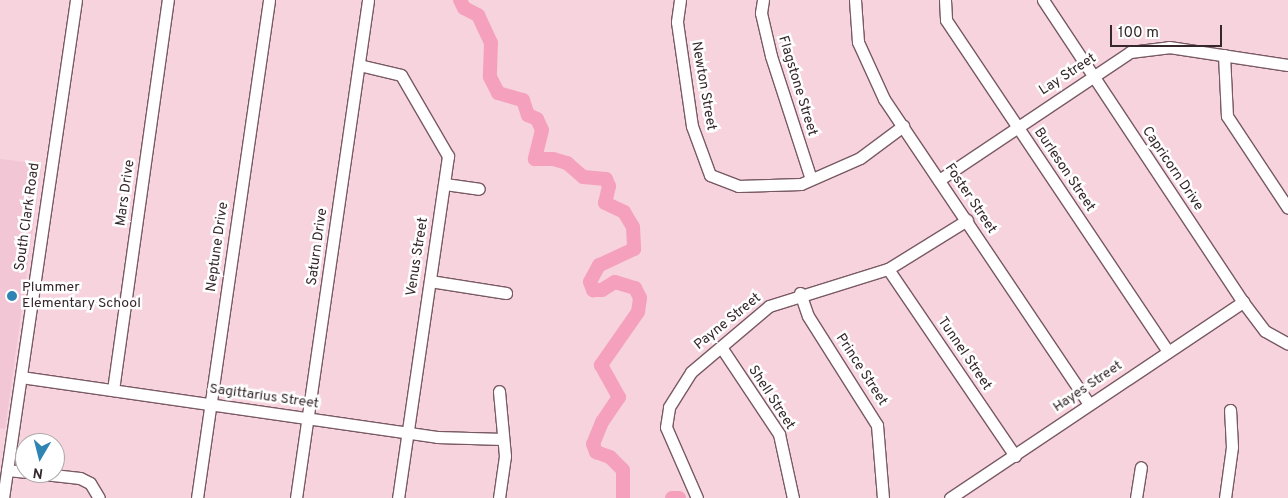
<!DOCTYPE html>
<style>
body{margin:0}
#map{position:relative;width:1288px;height:498px;overflow:hidden;background:#f7d3de;font-family:Overpass,sans-serif}
div>[style]{position:absolute}
.built>*{inset:0;background:#f2c6d4}
.river>*{height:14px;margin:-7px;padding:0 7px;transform-origin:7px;border-radius:7px;background:#f5a1bd}
.roads{filter:drop-shadow(1px 0 #795a64) drop-shadow(-1px 0 #795a64) drop-shadow(0 1px #795a64) drop-shadow(0 -1px #795a64)}
.minor>*{height:11px;margin:-5.5px;padding:0 5.5px;transform-origin:5.5px;border-radius:5.5px;background:#fff}
.dots>*{width:14px;height:14px;translate:-50% -50%;box-sizing:border-box;border:2px solid #fff;border-radius:50%}
span{translate:-50% -50%;white-space:nowrap;text-align:center;line-height:1.15;-webkit-text-stroke:5px #fff;paint-order:stroke}
.street-label{font-size:14px;color:#35272b}
.poi-label{font-size:14px;color:#35272b}
.left{translate:0 -50%;text-align:left}
.north{position:absolute;left:15px;top:433px;width:50px;height:50px;box-sizing:border-box;background:#fff;border:1px solid #aea9aa;border-radius:50%;rotate:188deg;font-size:14px;font-weight:700;line-height:20px;text-align:center;color:#35272b}
.north::after{content:'';display:block;margin:auto;width:18px;height:22px;background:#2e84b3;clip-path:polygon(50% 0,100% 100%,50% 72%,0 100%)}
.scale{position:absolute;left:1110px;top:25px;width:112px;height:22px;box-sizing:border-box;border:2px solid #35272b;border-top:0;padding-left:6px;font-size:15px;line-height:18px;white-space:nowrap;color:#35272b;-webkit-text-stroke:4px #fff;paint-order:stroke}
</style>
<div id="map">
<div class="built">
<i style="clip-path:polygon(0 159px,42px 164px,5px 429px,0 428px)"></i>
</div>
<div class="river">
<i style="left:460px;top:0;width:9px;rotate:63deg"></i>
<i style="left:464px;top:8px;width:16px;rotate:27deg"></i>
<i style="left:478px;top:15px;width:31px;rotate:65deg"></i>
<i style="left:491px;top:43px;width:34px;rotate:92deg"></i>
<i style="left:490px;top:77px;width:18px;rotate:63deg"></i>
<i style="left:498px;top:93px;width:26px;rotate:16deg"></i>
<i style="left:523px;top:100px;width:16px;rotate:72deg"></i>
<i style="left:528px;top:115px;width:10px;rotate:24deg"></i>
<i style="left:537px;top:119px;width:12px;rotate:66deg"></i>
<i style="left:542px;top:130px;width:30px;rotate:104deg"></i>
<i style="left:535px;top:159px;width:18px"></i>
<i style="left:553px;top:159px;width:15px;rotate:16deg"></i>
<i style="left:567px;top:163px;width:21px;rotate:41deg"></i>
<i style="left:583px;top:177px;width:23px;rotate:5deg"></i>
<i style="left:606px;top:179px;width:8px;rotate:67deg"></i>
<i style="left:609px;top:186px;width:17px;rotate:103deg"></i>
<i style="left:605px;top:203px;width:21px;rotate:25deg"></i>
<i style="left:624px;top:212px;width:17px;rotate:59deg"></i>
<i style="left:633px;top:227px;width:22px;rotate:87deg"></i>
<i style="left:634px;top:249px;width:38px;rotate:155deg"></i>
<i style="left:599px;top:265px;width:19px;rotate:118deg"></i>
<i style="left:590px;top:282px;width:9px;rotate:69deg"></i>
<i style="left:593px;top:290px;width:9px"></i>
<i style="left:602px;top:290px;width:15px;rotate:-32deg"></i>
<i style="left:615px;top:282px;width:21px;rotate:17deg"></i>
<i style="left:635px;top:288px;width:11px;rotate:63deg"></i>
<i style="left:640px;top:298px;width:14px;rotate:98deg"></i>
<i style="left:638px;top:312px;width:65px;rotate:124.9deg"></i>
<i style="left:601px;top:365px;width:37px;rotate:61deg"></i>
<i style="left:619px;top:397px;width:30px;rotate:124deg"></i>
<i style="left:602px;top:422px;width:24px;rotate:112deg"></i>
<i style="left:593px;top:444px;width:9px;rotate:69deg"></i>
<i style="left:596px;top:452px;width:15px;rotate:20deg"></i>
<i style="left:610px;top:457px;width:18px;rotate:45deg"></i>
<i style="left:623px;top:470px;width:28px;rotate:90deg"></i>
<i style="left:672px;top:498px;width:7px"></i>
</div>
<div class="roads">
<div class="minor">
<i style="left:680px;top:0;width:22px;rotate:98deg"></i>
<i style="left:677px;top:22px;width:105px;rotate:81.8deg"></i>
<i style="left:692px;top:126px;width:52px;rotate:69.8deg"></i>
<i style="left:710px;top:175px;width:30px;rotate:21deg"></i>
<i style="left:738px;top:186px;width:63px;rotate:-1.8deg"></i>
<i style="left:801px;top:184px;width:64px;rotate:-23.8deg"></i>
<i style="left:860px;top:158px;width:54px;rotate:-36.7deg"></i>
<i style="left:763px;top:0;width:13px;rotate:99deg"></i>
<i style="left:761px;top:13px;width:44px;rotate:76.9deg"></i>
<i style="left:771px;top:56px;width:129px;rotate:72deg"></i>
<i style="left:855px;top:0;width:42px;rotate:85.9deg"></i>
<i style="left:858px;top:42px;width:63px;rotate:65.5deg"></i>
<i style="left:884px;top:99px;width:367px;rotate:56.1deg"></i>
<i style="left:945px;top:0;width:20px;rotate:87deg"></i>
<i style="left:946px;top:20px;width:399px;rotate:56.2deg"></i>
<i style="left:1043px;top:0;width:362px;rotate:56.5deg"></i>
<i style="left:1243px;top:302px;width:36px;rotate:53deg"></i>
<i style="left:1265px;top:331px;width:26px;rotate:29deg"></i>
<i style="left:1224px;top:55px;width:61px;rotate:87.2deg"></i>
<i style="left:1227px;top:116px;width:110px;rotate:56.5deg"></i>
<i style="left:359px;top:65px;width:43px;rotate:13.4deg"></i>
<i style="left:401px;top:75px;width:94px;rotate:59.9deg"></i>
<i style="left:448px;top:156px;width:346px;rotate:98.3deg"></i>
<i style="left:939px;top:180px;width:230px;rotate:-33.8deg"></i>
<i style="left:1130px;top:52px;width:39px;rotate:-7deg"></i>
<i style="left:1169px;top:47px;width:120px;rotate:8.6deg"></i>
<i style="left:445px;top:184px;width:34px;rotate:8deg"></i>
<i style="left:888px;top:269px;width:226px;rotate:55.8deg"></i>
<i style="left:430px;top:281px;width:77px;rotate:9deg"></i>
<i style="left:800px;top:293px;width:24px;rotate:71deg"></i>
<i style="left:808px;top:316px;width:129px;rotate:57.7deg"></i>
<i style="left:877px;top:425px;width:73px;rotate:85.3deg"></i>
<i style="left:721px;top:347px;width:105px;rotate:56.3deg"></i>
<i style="left:779px;top:434px;width:66px;rotate:77.7deg"></i>
<i style="left:21px;top:377px;width:420px;rotate:8.2deg"></i>
<i style="left:437px;top:437px;width:66px;rotate:1.7deg"></i>
<i style="left:113px;top:390px;width:394px;rotate:-82deg"></i>
<i style="left:7px;top:470px;width:18px;rotate:6deg"></i>
<i style="left:35px;top:473px;width:45px;rotate:6.3deg"></i>
<i style="left:80px;top:478px;width:11px;rotate:27deg"></i>
<i style="left:90px;top:483px;width:17px;rotate:59deg"></i>
<i style="left:3px;top:498px;width:503px;rotate:-81.66deg"></i>
<i style="left:197px;top:498px;width:503px;rotate:-81.77deg"></i>
<i style="left:296px;top:498px;width:503px;rotate:-81.77deg"></i>
<i style="left:499px;top:498px;width:42px;rotate:-81.9deg"></i>
<i style="left:505px;top:456px;width:65px;rotate:-95.3deg"></i>
<i style="left:697px;top:498px;width:77px;rotate:-113.6deg"></i>
<i style="left:666px;top:427px;width:20px;rotate:-81deg"></i>
<i style="left:669px;top:407px;width:41px;rotate:-57.8deg"></i>
<i style="left:691px;top:372px;width:102px;rotate:-40.2deg"></i>
<i style="left:769px;top:306px;width:125px;rotate:-17.3deg"></i>
<i style="left:888px;top:269px;width:93px;rotate:-31.8deg"></i>
<i style="left:950px;top:498px;width:353px;rotate:-33.8deg"></i>
<i style="left:1136px;top:498px;width:31px;rotate:-81deg"></i>
<i style="left:1225px;top:498px;width:51px;rotate:-82.2deg"></i>
<i style="left:1232px;top:447px;width:37px;rotate:-93deg"></i>
</div>
</div>
<div class="dots">
<i style="left:12px;top:296px;background:#2e84b3"></i>
</div>
<div class="street-label">
<span style="left:1068px;top:75px;rotate:-33deg">Lay Street</span>
<span style="left:703px;top:86px;rotate:80deg">Newton Street</span>
<span style="left:797px;top:86px;rotate:73deg">Flagstone Street</span>
<span style="left:1172px;top:169px;rotate:56deg">Capricorn Drive</span>
<span style="left:1064px;top:170px;rotate:56deg">Burleson Street</span>
<span style="left:126px;top:193px;rotate:-82deg">Mars Drive</span>
<span style="left:970px;top:199px;rotate:56deg">Foster Street</span>
<span style="left:28px;top:217px;rotate:-82deg">South Clark Road</span>
<span style="left:218px;top:247px;rotate:-82deg">Neptune Drive</span>
<span style="left:318px;top:247px;rotate:-82deg">Saturn Drive</span>
<span style="left:418px;top:257px;rotate:-81deg">Venus Street</span>
<span style="left:728px;top:322px;rotate:-39deg">Payne Street</span>
<span style="left:964px;top:354px;rotate:56deg">Tunnel Street</span>
<span style="left:861px;top:370px;rotate:57deg">Prince Street</span>
<span style="left:1088px;top:387px;rotate:-34deg">Hayes Street</span>
<span style="left:264px;top:397px;rotate:8deg">Sagittarius Street</span>
<span style="left:771px;top:398px;rotate:57deg">Shell Street</span>
</div>
<div class="poi-label">
<span class="left" style="left:22px;top:296px">Plummer<br>Elementary School</span>
</div>
<div class="north">N</div>
<div class="scale">100 m</div>
</div>
